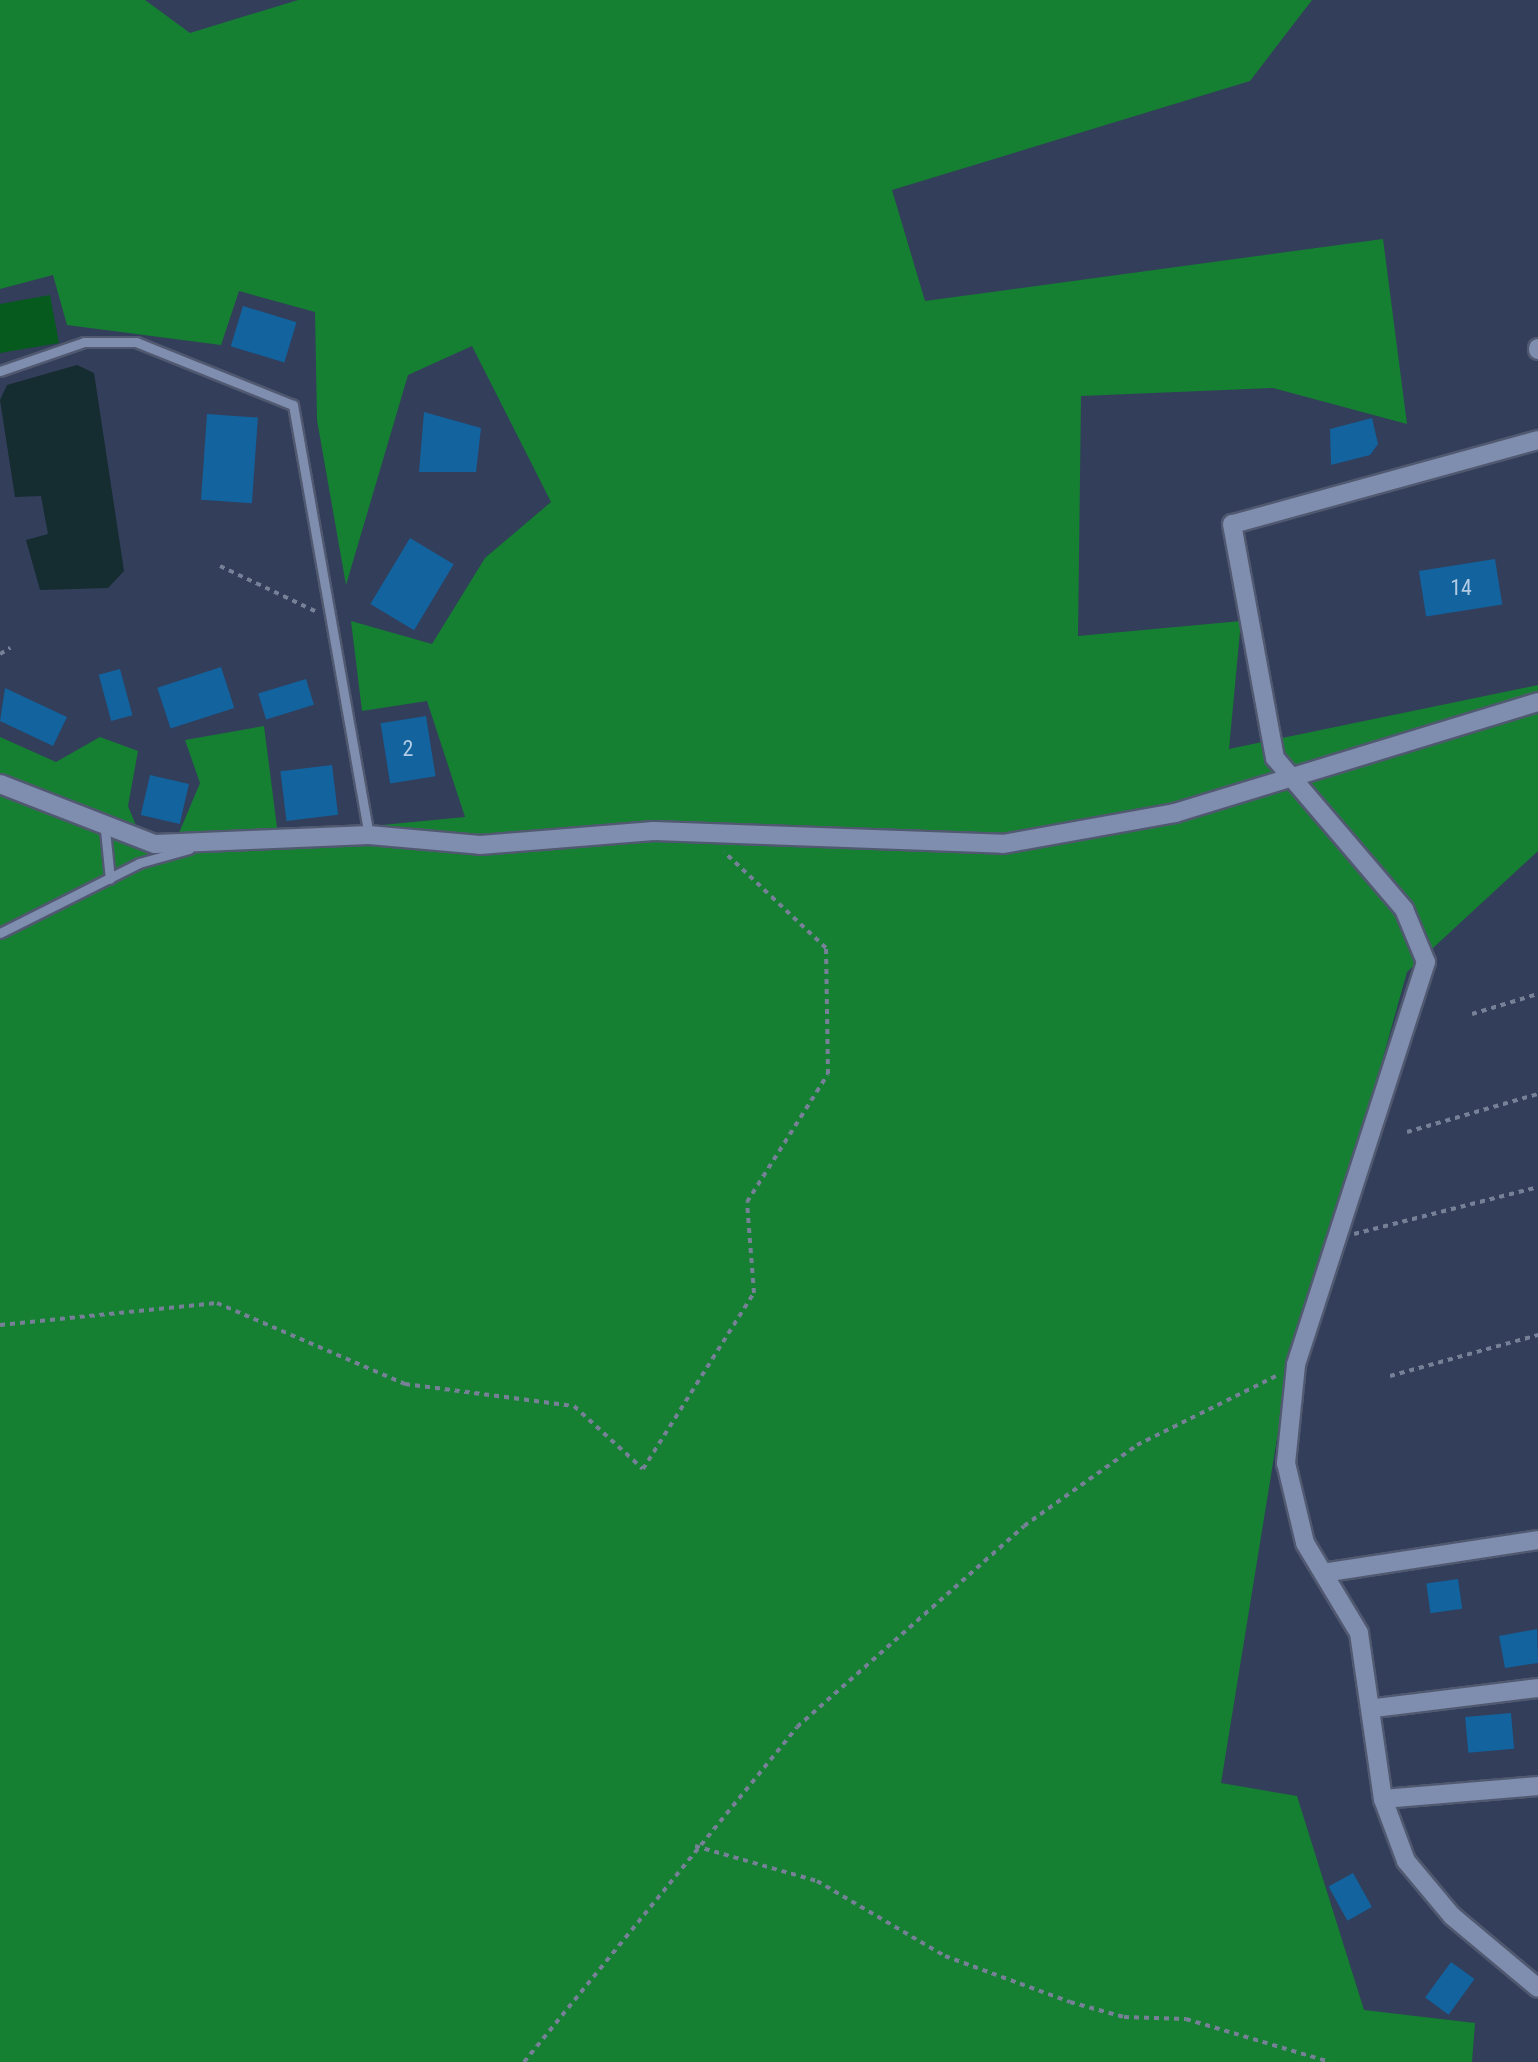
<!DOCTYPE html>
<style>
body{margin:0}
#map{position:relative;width:1538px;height:2062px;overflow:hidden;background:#323e5a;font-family:"Roboto Condensed",sans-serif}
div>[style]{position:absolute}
.green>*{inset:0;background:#065a1e}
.forest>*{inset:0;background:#158031}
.water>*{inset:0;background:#152c30}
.building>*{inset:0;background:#13639e;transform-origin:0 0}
.path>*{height:4px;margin-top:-2px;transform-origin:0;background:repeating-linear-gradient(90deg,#768097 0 5px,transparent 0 10px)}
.roads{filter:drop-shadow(2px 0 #505970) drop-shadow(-2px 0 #505970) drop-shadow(0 2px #505970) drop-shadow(0 -2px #505970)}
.service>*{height:9px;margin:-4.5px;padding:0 4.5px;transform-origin:4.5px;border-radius:4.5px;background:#7f8dae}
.minor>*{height:18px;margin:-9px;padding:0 9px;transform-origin:9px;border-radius:9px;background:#7f8dae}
span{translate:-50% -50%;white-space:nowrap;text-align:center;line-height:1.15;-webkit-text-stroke:10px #1f2532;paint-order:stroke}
.number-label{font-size:22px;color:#b3cce5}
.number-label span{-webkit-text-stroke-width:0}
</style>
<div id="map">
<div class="green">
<i style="clip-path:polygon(50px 295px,59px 343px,0 353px,0 304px)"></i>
</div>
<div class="forest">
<i style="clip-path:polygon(0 0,145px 0,190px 33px,298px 0,1312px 0,1250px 81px,892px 190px,925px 301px,1383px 239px,1407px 424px,1273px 388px,1081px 396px,1078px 636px,1241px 621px,1229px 749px,1538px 685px,1538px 851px,1407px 972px,1278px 1432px,1221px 1783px,1297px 1796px,1364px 2010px,1475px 2023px,1472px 2062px,0 2062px,0 737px,56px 762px,100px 737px,138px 751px,128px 806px,139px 833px,179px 833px,200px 783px,185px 740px,264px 726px,278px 835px,465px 817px,427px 701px,362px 711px,351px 621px,432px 644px,485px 558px,551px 502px,472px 346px,408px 375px,346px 585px,317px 420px,315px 312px,239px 291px,221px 345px,67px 325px,53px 275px,0 289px)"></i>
</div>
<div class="water">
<i style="clip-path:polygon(77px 365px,94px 373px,124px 571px,108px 588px,40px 590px,26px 540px,48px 534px,41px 496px,15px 497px,0 400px,7px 385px)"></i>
</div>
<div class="building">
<i style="left:243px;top:306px;width:56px;height:42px;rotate:17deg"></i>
<i style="clip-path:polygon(424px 412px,481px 428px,476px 472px,419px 472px)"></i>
<i style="left:207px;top:414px;width:51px;height:86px;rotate:4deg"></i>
<i style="clip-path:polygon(1372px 418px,1378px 444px,1370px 455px,1331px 465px,1330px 429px)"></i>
<i style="left:410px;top:538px;width:51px;height:77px;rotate:31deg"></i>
<i style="left:1495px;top:559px;width:46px;height:77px;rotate:81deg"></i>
<i style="left:221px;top:667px;width:43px;height:67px;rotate:72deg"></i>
<i style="left:120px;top:669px;width:48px;height:22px;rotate:75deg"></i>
<i style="left:306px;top:679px;width:27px;height:50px;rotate:73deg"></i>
<i style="clip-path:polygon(5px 688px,67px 717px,53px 746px,0 721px)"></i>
<i style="left:426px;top:716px;width:61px;height:46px;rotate:81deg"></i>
<i style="left:332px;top:765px;width:50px;height:52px;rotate:83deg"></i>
<i style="left:150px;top:775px;width:40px;height:41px;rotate:13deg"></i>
<i style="left:1458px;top:1579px;width:30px;height:32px;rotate:82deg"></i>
<i style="clip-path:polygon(1537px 1629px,1538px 1663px,1505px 1668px,1499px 1636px)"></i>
<i style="left:1511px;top:1713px;width:36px;height:46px;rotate:85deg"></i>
<i style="left:1353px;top:1873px;width:39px;height:28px;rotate:61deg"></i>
<i style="left:1451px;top:1962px;width:29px;height:44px;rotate:36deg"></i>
</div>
<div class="path">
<i style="left:220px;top:566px;width:107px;rotate:25.4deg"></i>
<i style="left:0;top:654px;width:12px;rotate:-31deg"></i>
<i style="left:1472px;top:1014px;width:69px;rotate:-16.9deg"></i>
<i style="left:1407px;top:1132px;width:136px;rotate:-16.2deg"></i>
<i style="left:1354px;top:1234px;width:190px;rotate:-14.3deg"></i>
<i style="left:0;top:1325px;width:218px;rotate:-5.8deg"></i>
<i style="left:217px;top:1303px;width:205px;rotate:23.3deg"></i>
<i style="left:405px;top:1384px;width:170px;rotate:7.4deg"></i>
<i style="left:574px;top:1406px;width:93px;rotate:42.4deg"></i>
<i style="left:643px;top:1469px;width:208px;rotate:-57.8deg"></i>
<i style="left:754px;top:1293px;width:91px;rotate:-94.4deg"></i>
<i style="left:747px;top:1202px;width:151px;rotate:-57.7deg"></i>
<i style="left:828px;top:1074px;width:126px;rotate:-90.9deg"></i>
<i style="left:826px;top:948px;width:140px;rotate:-136.7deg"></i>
<i style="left:1390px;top:1376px;width:154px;rotate:-15.5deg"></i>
<i style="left:695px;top:1846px;width:127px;rotate:16deg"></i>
<i style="left:817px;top:1881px;width:148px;rotate:30.4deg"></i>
<i style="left:945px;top:1956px;width:133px;rotate:20.2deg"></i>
<i style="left:1070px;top:2002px;width:56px;rotate:15.5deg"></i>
<i style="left:1124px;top:2017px;width:62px;rotate:1.8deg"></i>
<i style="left:1186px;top:2019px;width:150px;rotate:16.6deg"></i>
<i style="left:524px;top:2062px;width:432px;rotate:-50.8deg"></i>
<i style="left:797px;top:1727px;width:303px;rotate:-41.5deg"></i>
<i style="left:1024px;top:1526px;width:139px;rotate:-35.6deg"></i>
<i style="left:1137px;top:1445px;width:155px;rotate:-26.4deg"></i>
</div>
<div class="roads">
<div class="service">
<i style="left:0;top:371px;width:89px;rotate:-19deg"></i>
<i style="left:84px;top:342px;width:52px"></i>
<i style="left:136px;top:342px;width:169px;rotate:21.9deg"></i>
<i style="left:293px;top:405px;width:437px;rotate:80deg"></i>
<i style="left:105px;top:830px;width:49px;rotate:84.2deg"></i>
<i style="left:0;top:933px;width:156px;rotate:-26.7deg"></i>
<i style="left:139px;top:863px;width:52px;rotate:-15.6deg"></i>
</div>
<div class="minor">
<i style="left:1538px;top:348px;width:2px;rotate:90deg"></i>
<i style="left:1538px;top:440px;width:317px;rotate:164.6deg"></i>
<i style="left:1232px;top:524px;width:238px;rotate:79.6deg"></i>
<i style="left:1275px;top:758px;width:199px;rotate:49.5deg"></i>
<i style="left:1404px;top:909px;width:57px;rotate:67.5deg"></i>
<i style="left:1426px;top:962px;width:423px;rotate:107.9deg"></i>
<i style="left:1296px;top:1365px;width:99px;rotate:95.8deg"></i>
<i style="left:1286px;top:1463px;width:82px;rotate:76.6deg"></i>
<i style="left:1305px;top:1543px;width:105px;rotate:59deg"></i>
<i style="left:1359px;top:1633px;width:168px;rotate:81.8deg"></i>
<i style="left:1383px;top:1799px;width:66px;rotate:69.6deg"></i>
<i style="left:1406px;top:1861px;width:72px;rotate:50.1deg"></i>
<i style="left:1452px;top:1916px;width:112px;rotate:39.9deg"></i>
<i style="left:0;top:784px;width:166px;rotate:21.2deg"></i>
<i style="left:155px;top:844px;width:214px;rotate:-2.4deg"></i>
<i style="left:369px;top:835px;width:111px;rotate:5.1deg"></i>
<i style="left:480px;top:845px;width:174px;rotate:-4.6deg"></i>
<i style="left:653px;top:831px;width:350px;rotate:2.1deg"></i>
<i style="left:1003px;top:844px;width:175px;rotate:-10.2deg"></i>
<i style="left:1175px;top:813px;width:380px;rotate:-17deg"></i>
<i style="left:1329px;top:1572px;width:211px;rotate:-8.7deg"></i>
<i style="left:1375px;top:1708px;width:164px;rotate:-7deg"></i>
<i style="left:1383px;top:1799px;width:156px;rotate:-4.8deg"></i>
</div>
</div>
<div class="number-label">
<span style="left:1461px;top:588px">14</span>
<span style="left:408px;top:749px">2</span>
</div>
</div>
